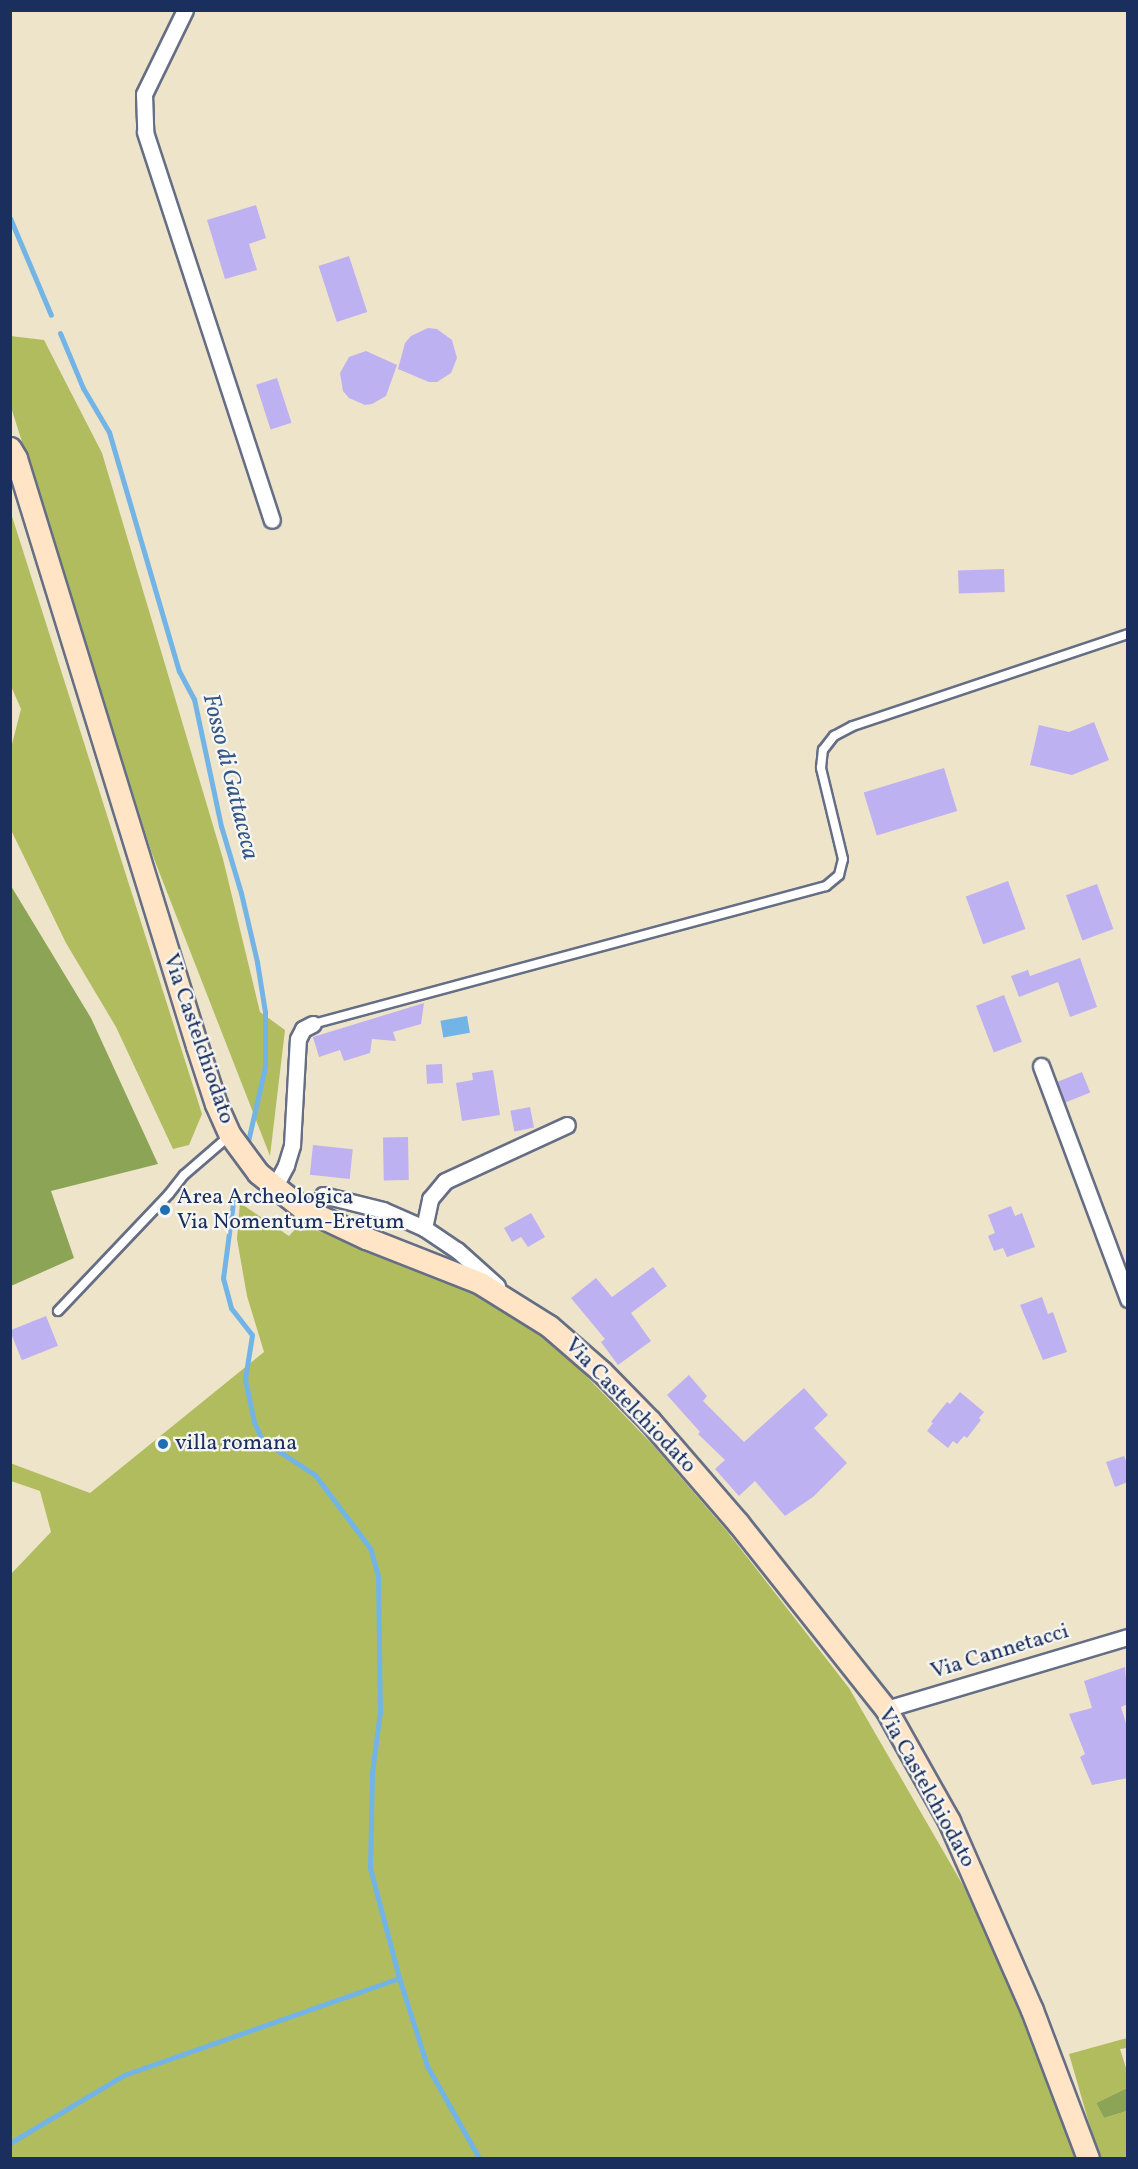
<!DOCTYPE html>
<style>
body{margin:0}
#map{position:relative;width:1138px;height:2169px;overflow:hidden;background:#eee4ca;font-family:Vollkorn,serif}
div>[style]{position:absolute}
.green>*{inset:0;background:#b0bc5e}
.forest>*{inset:0;background:#8ca455}
.water>*{inset:0;background:#73b4e7;transform-origin:0 0}
.stream>*{height:5px;margin:-2.5px;padding:0 2.5px;transform-origin:2.5px;border-radius:2.5px;background:#73b4e7}
.building>*{inset:0;background:#beb1f1;transform-origin:0 0}
.roads{filter:drop-shadow(2px 0 #656e84) drop-shadow(-2px 0 #656e84) drop-shadow(0 2px #656e84) drop-shadow(0 -2px #656e84)}
.lane>*{height:8px;margin:-4px;padding:0 4px;transform-origin:4px;border-radius:4px;background:#fff}
.street>*{height:15px;margin:-7.5px;padding:0 7.5px;transform-origin:7.5px;border-radius:7.5px;background:#fff}
.secondary>*{height:21px;margin:-10.5px;padding:0 10.5px;transform-origin:10.5px;border-radius:10.5px;background:#ffe4c6}
.dots>*{width:16px;height:16px;translate:-50% -50%;box-sizing:border-box;border:3px solid #f6f6f2;border-radius:50%}
span{translate:-50% -50%;white-space:nowrap;text-align:center;line-height:1.15;-webkit-text-stroke:4.5px #f6f6f2;paint-order:stroke}
.street-label{font-size:22px;color:#1b2f5e}
.poi-label{font-size:22px;color:#1b2f5e}
.left{translate:0 -50%;text-align:left}
.water-label{font-size:24px;color:#355787;font-style:italic}
.frame{position:absolute;inset:0;border:12px solid #1b2f5e;pointer-events:none}
</style>
<div id="map">
<div class="green">
<i style="clip-path:polygon(10px 336px,44px 340px,102px 453px,223px 859px,260px 1012px,285px 1030px,270px 1156px,151px 851px,11px 407px)"></i>
<i style="clip-path:polygon(10px 510px,202px 1114px,189px 1145px,173px 1149px,116px 1027px,66px 943px,11px 830px,11px 748px,21px 709px,11px 686px)"></i>
<i style="clip-path:polygon(240px 1203px,289px 1236px,300px 1224px,464px 1286px,497px 1305px,564px 1353px,652px 1444px,726px 1530px,849px 1688px,964px 1887px,1011px 1991px,1076px 2158px,11px 2158px,11px 1574px,51px 1532px,40px 1491px,11px 1481px,10px 1463px,90px 1493px,264px 1352px,247px 1296px,237px 1239px)"></i>
<i style="clip-path:polygon(1127px 2038px,1127px 2048px,1120px 2049px,1127px 2071px,1127px 2088px,1096px 2103px,1104px 2118px,1127px 2111px,1127px 2158px,1099px 2158px,1069px 2054px)"></i>
</div>
<div class="forest">
<i style="clip-path:polygon(11px 886px,91px 1018px,158px 1164px,51px 1191px,74px 1258px,11px 1286px)"></i>
<i style="clip-path:polygon(1127px 2088px,1127px 2111px,1104px 2118px,1096px 2103px)"></i>
</div>
<div class="water">
<i style="left:467px;top:1016px;width:17px;height:27px;rotate:80deg"></i>
</div>
<div class="stream">
<i style="left:10px;top:218px;width:105px;rotate:67.1deg"></i>
<i style="left:60px;top:333px;width:60px;rotate:67.3deg"></i>
<i style="left:83px;top:388px;width:51px;rotate:59.4deg"></i>
<i style="left:109px;top:432px;width:249px;rotate:73.7deg"></i>
<i style="left:179px;top:671px;width:32px;rotate:62deg"></i>
<i style="left:194px;top:699px;width:130px;rotate:78deg"></i>
<i style="left:221px;top:826px;width:70px;rotate:73.4deg"></i>
<i style="left:241px;top:893px;width:71px;rotate:76.9deg"></i>
<i style="left:257px;top:962px;width:51px;rotate:80.9deg"></i>
<i style="left:265px;top:1012px;width:55px;rotate:90deg"></i>
<i style="left:265px;top:1067px;width:76px;rotate:102.9deg"></i>
<i style="left:234px;top:1195px;width:84px;rotate:97.5deg"></i>
<i style="left:223px;top:1278px;width:31px;rotate:75deg"></i>
<i style="left:231px;top:1308px;width:34px;rotate:52deg"></i>
<i style="left:252px;top:1335px;width:45px;rotate:99deg"></i>
<i style="left:245px;top:1379px;width:44px;rotate:78.2deg"></i>
<i style="left:254px;top:1422px;width:20px;rotate:66deg"></i>
<i style="left:262px;top:1440px;width:64px;rotate:33.4deg"></i>
<i style="left:315px;top:1475px;width:91px;rotate:53deg"></i>
<i style="left:370px;top:1548px;width:29px;rotate:74deg"></i>
<i style="left:378px;top:1576px;width:135px;rotate:89.2deg"></i>
<i style="left:380px;top:1711px;width:63px;rotate:97.4deg"></i>
<i style="left:372px;top:1773px;width:95px;rotate:91.2deg"></i>
<i style="left:370px;top:1868px;width:114px;rotate:75.2deg"></i>
<i style="left:399px;top:1978px;width:92px;rotate:72.3deg"></i>
<i style="left:427px;top:2066px;width:106px;rotate:60.5deg"></i>
<i style="left:10px;top:2143px;width:133px;rotate:-30.8deg"></i>
<i style="left:124px;top:2075px;width:292px;rotate:-19.4deg"></i>
</div>
<div class="building">
<i style="clip-path:polygon(256px 205px,266px 238px,249px 244px,257px 270px,225px 279px,207px 220px)"></i>
<i style="left:349px;top:256px;width:59px;height:32px;rotate:72deg"></i>
<i style="clip-path:polygon(428px 328px,437px 329px,452px 340px,457px 358px,451px 373px,437px 382px,429px 382px,398px 369px,405px 343px,411px 336px)"></i>
<i style="clip-path:polygon(366px 351px,397px 365px,386px 396px,372px 404px,365px 405px,349px 398px,343px 391px,340px 373px,349px 357px)"></i>
<i style="left:277px;top:378px;width:47px;height:22px;rotate:72deg"></i>
<i style="left:1004px;top:569px;width:23px;height:46px;rotate:88deg"></i>
<i style="clip-path:polygon(1094px 722px,1109px 760px,1072px 775px,1030px 765px,1039px 725px,1069px 732px)"></i>
<i style="left:944px;top:768px;width:45px;height:84px;rotate:73deg"></i>
<i style="left:1008px;top:881px;width:51px;height:45px;rotate:70deg"></i>
<i style="left:1097px;top:884px;width:48px;height:33px;rotate:70deg"></i>
<i style="clip-path:polygon(1080px 958px,1097px 1007px,1070px 1017px,1058px 982px,1019px 997px,1011px 976px,1028px 970px,1030px 976px)"></i>
<i style="left:1004px;top:995px;width:50px;height:30px;rotate:69deg"></i>
<i style="clip-path:polygon(424px 1003px,421px 1024px,393px 1032px,396px 1041px,372px 1039px,370px 1053px,344px 1061px,340px 1050px,319px 1057px,313px 1037px)"></i>
<i style="left:442px;top:1064px;width:19px;height:16px;rotate:87deg"></i>
<i style="clip-path:polygon(493px 1070px,500px 1115px,462px 1121px,456px 1083px,473px 1080px,472px 1073px)"></i>
<i style="left:1082px;top:1072px;width:22px;height:27px;rotate:68deg"></i>
<i style="left:530px;top:1107px;width:21px;height:20px;rotate:79deg"></i>
<i style="left:408px;top:1137px;width:43px;height:25px;rotate:89deg"></i>
<i style="left:313px;top:1145px;width:40px;height:30px;rotate:6deg"></i>
<i style="clip-path:polygon(1011px 1206px,1015px 1216px,1022px 1213px,1035px 1247px,1007px 1257px,1003px 1248px,994px 1251px,988px 1236px,995px 1233px,988px 1215px)"></i>
<i style="clip-path:polygon(531px 1213px,545px 1237px,528px 1247px,521px 1237px,512px 1242px,504px 1228px)"></i>
<i style="clip-path:polygon(653px 1267px,667px 1286px,631px 1313px,651px 1341px,618px 1365px,601px 1342px,605px 1339px,571px 1298px,596px 1278px,612px 1297px)"></i>
<i style="clip-path:polygon(1042px 1297px,1048px 1314px,1053px 1312px,1067px 1352px,1043px 1360px,1020px 1305px)"></i>
<i style="left:46px;top:1316px;width:32px;height:39px;rotate:68deg"></i>
<i style="clip-path:polygon(689px 1375px,707px 1396px,703px 1401px,744px 1442px,804px 1388px,828px 1415px,814px 1428px,847px 1463px,813px 1497px,785px 1516px,755px 1481px,739px 1496px,715px 1469px,725px 1460px,698px 1434px,700px 1432px,667px 1395px)"></i>
<i style="clip-path:polygon(960px 1392px,984px 1412px,979px 1418px,981px 1420px,967px 1438px,964px 1436px,957px 1444px,953px 1441px,948px 1448px,927px 1431px,933px 1423px,931px 1422px,947px 1402px,950px 1404px)"></i>
<i style="clip-path:polygon(1124px 1456px,1128px 1466px,1128px 1482px,1115px 1487px,1106px 1462px)"></i>
<i style="clip-path:polygon(1125px 1667px,1128px 1704px,1121px 1707px,1128px 1730px,1128px 1778px,1092px 1785px,1080px 1757px,1085px 1754px,1069px 1714px,1092px 1708px,1084px 1681px)"></i>
</div>
<div class="roads">
<div class="lane">
<i style="left:313px;top:1024px;width:531px;rotate:-15.06deg"></i>
<i style="left:826px;top:886px;width:17px;rotate:-40deg"></i>
<i style="left:839px;top:875px;width:16px;rotate:-76deg"></i>
<i style="left:843px;top:859px;width:94px;rotate:-103.6deg"></i>
<i style="left:821px;top:768px;width:18px;rotate:-84deg"></i>
<i style="left:823px;top:750px;width:18px;rotate:-52deg"></i>
<i style="left:834px;top:736px;width:21px;rotate:-28deg"></i>
<i style="left:853px;top:726px;width:290px;rotate:-18.5deg"></i>
<i style="left:58px;top:1311px;width:161px;rotate:-46.5deg"></i>
<i style="left:169px;top:1194px;width:24px;rotate:-52deg"></i>
<i style="left:184px;top:1175px;width:58px;rotate:-40.8deg"></i>
</div>
<div class="street">
<i style="left:185px;top:10px;width:93px;rotate:116deg"></i>
<i style="left:144px;top:94px;width:38px;rotate:88deg"></i>
<i style="left:145px;top:132px;width:408px;rotate:71.9deg"></i>
<i style="left:1041px;top:1066px;width:249px;rotate:69.5deg"></i>
<i style="left:274px;top:1188px;width:26px;rotate:-62deg"></i>
<i style="left:286px;top:1165px;width:21px;rotate:-73deg"></i>
<i style="left:292px;top:1145px;width:106px;rotate:-86.8deg"></i>
<i style="left:298px;top:1039px;width:11px;rotate:-63deg"></i>
<i style="left:303px;top:1029px;width:11px;rotate:-27deg"></i>
<i style="left:323px;top:1195px;width:62px;rotate:14deg"></i>
<i style="left:383px;top:1210px;width:45px;rotate:23.7deg"></i>
<i style="left:424px;top:1228px;width:40px;rotate:34deg"></i>
<i style="left:457px;top:1250px;width:54px;rotate:42deg"></i>
<i style="left:424px;top:1228px;width:30px;rotate:-78deg"></i>
<i style="left:430px;top:1199px;width:23px;rotate:-50deg"></i>
<i style="left:445px;top:1181px;width:134px;rotate:-24.7deg"></i>
<i style="left:886px;top:1709px;width:252px;rotate:-16.6deg"></i>
</div>
<div class="secondary">
<i style="left:10px;top:448px;width:12px;rotate:59deg"></i>
<i style="left:16px;top:458px;width:615px;rotate:72.89deg"></i>
<i style="left:197px;top:1046px;width:61px;rotate:71.9deg"></i>
<i style="left:216px;top:1104px;width:34px;rotate:66deg"></i>
<i style="left:230px;top:1135px;width:47px;rotate:53.6deg"></i>
<i style="left:258px;top:1173px;width:56px;rotate:38.5deg"></i>
<i style="left:302px;top:1208px;width:71px;rotate:25.1deg"></i>
<i style="left:366px;top:1238px;width:123px;rotate:21.5deg"></i>
<i style="left:480px;top:1283px;width:81px;rotate:31.9deg"></i>
<i style="left:549px;top:1326px;width:70px;rotate:41deg"></i>
<i style="left:602px;top:1372px;width:69px;rotate:45.6deg"></i>
<i style="left:650px;top:1421px;width:135px;rotate:49.2deg"></i>
<i style="left:738px;top:1523px;width:238px;rotate:51.5deg"></i>
<i style="left:886px;top:1709px;width:129px;rotate:60.6deg"></i>
<i style="left:949px;top:1821px;width:206px;rotate:66.3deg"></i>
<i style="left:1032px;top:2010px;width:158px;rotate:69.3deg"></i>
</div>
</div>
<div class="dots">
<i style="left:165px;top:1210px;background:#1f6fb2"></i>
<i style="left:163px;top:1444px;background:#1f6fb2"></i>
</div>
<div class="street-label">
<span style="left:198px;top:1039px;rotate:71deg">Via Castelchiodato</span>
<span style="left:630px;top:1406px;rotate:46deg">Via Castelchiodato</span>
<span style="left:1000px;top:1652px;rotate:-17deg">Via Cannetacci</span>
<span style="left:926px;top:1788px;rotate:61deg">Via Castelchiodato</span>
</div>
<div class="poi-label">
<span class="left" style="left:177px;top:1210px">Area Archeologica<br>Via Nomentum-Eretum</span>
<span class="left" style="left:175px;top:1444px">villa romana</span>
</div>
<div class="water-label">
<span style="left:229px;top:777px;rotate:76deg">Fosso di Gattaceca</span>
</div>
<div class="frame"></div>
</div>
